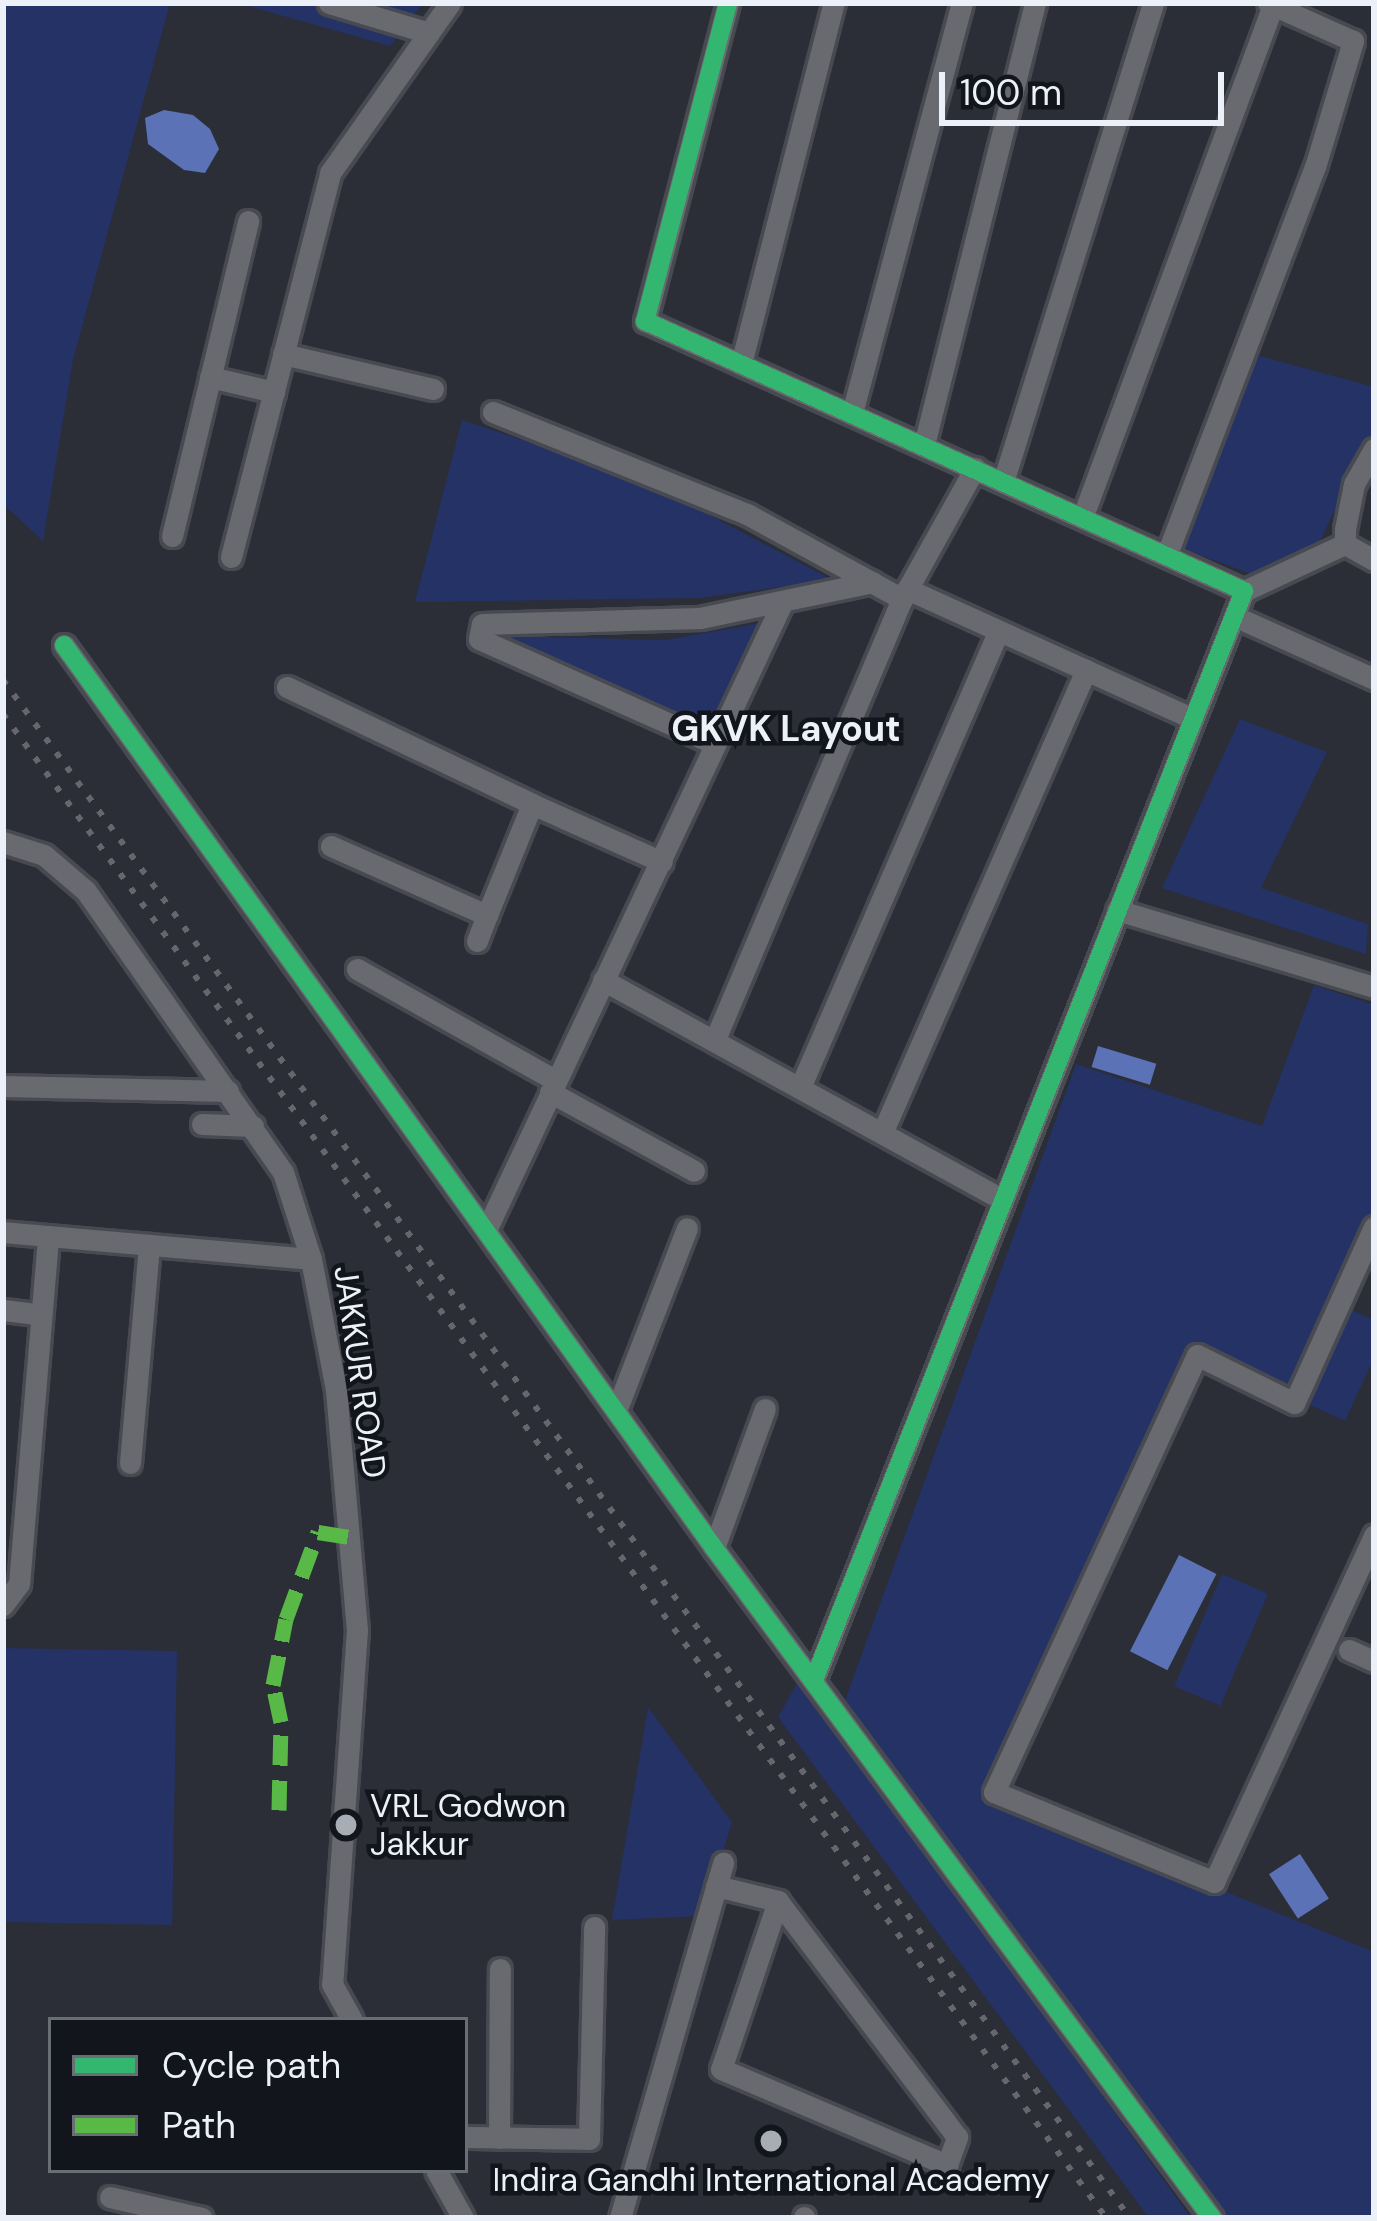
<!DOCTYPE html>
<style>
body{margin:0}
#map{position:relative;width:1377px;height:2221px;overflow:hidden;background:#2b2e36;font-family:"DM Sans",sans-serif}
div>[style]{position:absolute}
.green>*{inset:0;background:#243266;transform-origin:0 0}
.water>*{inset:0;background:#5b72b6;transform-origin:0 0}
.roads{filter:drop-shadow(3px 0 #484a51) drop-shadow(-3px 0 #484a51) drop-shadow(0 3px #484a51) drop-shadow(0 -3px #484a51)}
.minor>*{height:21px;margin:-10.5px;padding:0 10.5px;transform-origin:10.5px;border-radius:10.5px;background:#686a70}
.rail>*{height:6px;margin-top:-3px;transform-origin:0;background:repeating-linear-gradient(90deg,#65676d 0 6px,transparent 0 18px)}
.quiet>*{height:15px;margin-top:-7.5px;transform-origin:0;background:repeating-linear-gradient(90deg,#58b947 0 30px,transparent 0 45px)}
.cycleway>*{height:18px;margin:-9px;padding:0 9px;transform-origin:9px;border-radius:9px;background:#33b770}
.dots>*{width:33px;height:33px;translate:-50% -50%;box-sizing:border-box;border:6px solid #12151b;border-radius:50%}
span{translate:-50% -50%;white-space:nowrap;text-align:center;line-height:1.15;-webkit-text-stroke:9px #12151b;paint-order:stroke}
.street-label{font-size:33px;color:#ecf0f9}
.poi-label{font-size:33px;color:#ecf0f9}
.left{translate:0 -50%;text-align:left}
.neighbourhood-label{font-size:36px;color:#ecf0f9;font-weight:700}
.frame{position:absolute;inset:0;border:6px solid #ecf0f9;pointer-events:none}
.legend{position:absolute;left:48px;top:2017px;width:420px;height:156px;box-sizing:border-box;background:#12151b;border:3px solid #696d74;margin:0;padding:15px 21px;list-style:none;font-size:36px;color:#ecf0f9}
.legend li{display:flex;align-items:center;gap:24px;height:60px}
.legend b{width:60px;border:3px solid #696d74}
.scale{position:absolute;left:939px;top:72px;width:285px;height:54px;box-sizing:border-box;border:6px solid #ecf0f9;border-top:0;padding-left:15px;font-size:36px;line-height:42px;white-space:nowrap;color:#ecf0f9;-webkit-text-stroke:9px #12151b;paint-order:stroke}
</style>
<div id="map">
<div class="green">
<i style="clip-path:polygon(3px 3px,170px 3px,73px 360px,43px 541px,3px 504px)"></i>
<i style="clip-path:polygon(237px 3px,423px 3px,390px 46px)"></i>
<i style="clip-path:polygon(1253px 354px,1374px 387px,1374px 430px,1317px 547px,1251px 574px,1178px 547px)"></i>
<i style="clip-path:polygon(462px 420px,641px 479px,833px 580px,699px 598px,415px 602px)"></i>
<i style="clip-path:polygon(760px 623px,709px 730px,503px 636px,666px 640px)"></i>
<i style="clip-path:polygon(1240px 719px,1327px 752px,1261px 888px,1368px 924px,1366px 954px,1162px 888px)"></i>
<i style="clip-path:polygon(1314px 985px,1374px 1005px,1374px 1212px,1292px 1393px,1195px 1347px,987px 1795px,1374px 1952px,1374px 2218px,1224px 2218px,844px 1703px,1076px 1064px,1262px 1126px)"></i>
<i style="clip-path:polygon(1347px 1308px,1374px 1320px,1374px 1358px,1345px 1421px,1304px 1402px)"></i>
<i style="left:1222px;top:1574px;width:50px;height:122px;rotate:23deg"></i>
<i style="left:3px;top:1648px;width:174px;height:274px;rotate:1deg"></i>
<i style="clip-path:polygon(797px 1684px,1035px 2002px,1191px 2218px,1149px 2218px,778px 1717px)"></i>
<i style="clip-path:polygon(648px 1707px,732px 1822px,703px 1916px,612px 1920px)"></i>
</div>
<div class="water">
<i style="clip-path:polygon(164px 110px,193px 115px,210px 129px,219px 149px,205px 173px,184px 170px,148px 144px,145px 118px)"></i>
<i style="left:1098px;top:1046px;width:61px;height:22px;rotate:17deg"></i>
<i style="left:1179px;top:1555px;width:42px;height:108px;rotate:27deg"></i>
<i style="left:1300px;top:1854px;width:53px;height:37px;rotate:57deg"></i>
</div>
<div class="roads">
<div class="minor">
<i style="left:329px;top:3px;width:104px;rotate:16.7deg"></i>
<i style="left:728px;top:3px;width:329px;rotate:104.6deg"></i>
<i style="left:645px;top:321px;width:657px;rotate:24.26deg"></i>
<i style="left:1244px;top:591px;width:1171px;rotate:111.55deg"></i>
<i style="left:283px;top:354px;width:154px;rotate:13.1deg"></i>
<i style="left:741px;top:364px;width:373px;rotate:-75.6deg"></i>
<i style="left:210px;top:377px;width:66px;rotate:13.2deg"></i>
<i style="left:493px;top:412px;width:274px;rotate:21.9deg"></i>
<i style="left:747px;top:514px;width:177px;rotate:28.7deg"></i>
<i style="left:852px;top:413px;width:424px;rotate:-75deg"></i>
<i style="left:924px;top:445px;width:456px;rotate:-75.9deg"></i>
<i style="left:1374px;top:449px;width:40px;rotate:119.7deg"></i>
<i style="left:1354px;top:484px;width:46px;rotate:101.3deg"></i>
<i style="left:1345px;top:529px;width:15px;rotate:90deg"></i>
<i style="left:1345px;top:544px;width:33px;rotate:29deg"></i>
<i style="left:1004px;top:479px;width:499px;rotate:-72.6deg"></i>
<i style="left:1084px;top:513px;width:542px;rotate:-69.59deg"></i>
<i style="left:172px;top:536px;width:324px;rotate:-76.4deg"></i>
<i style="left:1167px;top:554px;width:414px;rotate:-69.1deg"></i>
<i style="left:1315px;top:167px;width:132px;rotate:-73.2deg"></i>
<i style="left:1353px;top:41px;width:93px;rotate:-155.9deg"></i>
<i style="left:231px;top:557px;width:397px;rotate:-75.5deg"></i>
<i style="left:330px;top:173px;width:208px;rotate:-54.8deg"></i>
<i style="left:907px;top:589px;width:314px;rotate:24.4deg"></i>
<i style="left:1244px;top:591px;width:111px;rotate:-25deg"></i>
<i style="left:1234px;top:616px;width:154px;rotate:24.2deg"></i>
<i style="left:64px;top:645px;width:1113px;rotate:54.25deg"></i>
<i style="left:714px;top:1548px;width:835px;rotate:53.38deg"></i>
<i style="left:287px;top:687px;width:272px;rotate:25.5deg"></i>
<i style="left:715px;top:744px;width:258px;rotate:-156deg"></i>
<i style="left:479px;top:639px;width:15px;rotate:-79deg"></i>
<i style="left:482px;top:624px;width:218px;rotate:-1.6deg"></i>
<i style="left:700px;top:618px;width:176px;rotate:-11.8deg"></i>
<i style="left:3px;top:842px;width:43px;rotate:17.6deg"></i>
<i style="left:44px;top:855px;width:55px;rotate:40.6deg"></i>
<i style="left:86px;top:891px;width:343px;rotate:55deg"></i>
<i style="left:283px;top:1172px;width:91px;rotate:72.2deg"></i>
<i style="left:311px;top:1259px;width:133px;rotate:79.2deg"></i>
<i style="left:336px;top:1390px;width:241px;rotate:85deg"></i>
<i style="left:357px;top:1630px;width:355px;rotate:94deg"></i>
<i style="left:332px;top:1984px;width:41px;rotate:60.9deg"></i>
<i style="left:331px;top:846px;width:171px;rotate:23.9deg"></i>
<i style="left:487px;top:915px;width:120px;rotate:-67.9deg"></i>
<i style="left:532px;top:804px;width:142px;rotate:24deg"></i>
<i style="left:1117px;top:910px;width:268px;rotate:16.7deg"></i>
<i style="left:477px;top:941px;width:28px;rotate:-69deg"></i>
<i style="left:357px;top:969px;width:227px;rotate:29.3deg"></i>
<i style="left:603px;top:980px;width:453px;rotate:28.8deg"></i>
<i style="left:716px;top:1037px;width:476px;rotate:-67deg"></i>
<i style="left:902px;top:599px;width:150px;rotate:-60.9deg"></i>
<i style="left:802px;top:1083px;width:493px;rotate:-66.5deg"></i>
<i style="left:3px;top:1086px;width:225px;rotate:1.3deg"></i>
<i style="left:550px;top:1092px;width:164px;rotate:28.7deg"></i>
<i style="left:202px;top:1124px;width:51px;rotate:2.2deg"></i>
<i style="left:883px;top:1131px;width:504px;rotate:-66.23deg"></i>
<i style="left:488px;top:1226px;width:691px;rotate:-64.73deg"></i>
<i style="left:1374px;top:1227px;width:193px;rotate:114.4deg"></i>
<i style="left:1294px;top:1403px;width:108px;rotate:-153.7deg"></i>
<i style="left:1197px;top:1355px;width:482px;rotate:114.9deg"></i>
<i style="left:994px;top:1792px;width:238px;rotate:22.2deg"></i>
<i style="left:1214px;top:1882px;width:382px;rotate:-65.2deg"></i>
<i style="left:3px;top:1232px;width:309px;rotate:5deg"></i>
<i style="left:3px;top:1310px;width:38px;rotate:7deg"></i>
<i style="left:616px;top:1411px;width:196px;rotate:-68.8deg"></i>
<i style="left:130px;top:1463px;width:219px;rotate:-85deg"></i>
<i style="left:714px;top:1548px;width:148px;rotate:-69.9deg"></i>
<i style="left:3px;top:1605px;width:26px;rotate:-53deg"></i>
<i style="left:19px;top:1584px;width:349px;rotate:-85.2deg"></i>
<i style="left:1349px;top:1650px;width:27px;rotate:24deg"></i>
<i style="left:716px;top:1886px;width:64px;rotate:13.6deg"></i>
<i style="left:778px;top:1901px;width:177px;rotate:108.7deg"></i>
<i style="left:721px;top:2069px;width:246px;rotate:23deg"></i>
<i style="left:947px;top:2165px;width:30px;rotate:-70deg"></i>
<i style="left:957px;top:2137px;width:296px;rotate:-127.2deg"></i>
<i style="left:465px;top:2137px;width:124px;rotate:0.9deg"></i>
<i style="left:589px;top:2139px;width:212px;rotate:-88.6deg"></i>
<i style="left:499px;top:2138px;width:169px;rotate:-89.7deg"></i>
<i style="left:436px;top:2170px;width:55px;rotate:60.6deg"></i>
<i style="left:110px;top:2197px;width:94px;rotate:12.9deg"></i>
<i style="left:620px;top:2218px;width:370px;rotate:-73.8deg"></i>
<i style="left:804px;top:2218px;width:1px;rotate:-90deg"></i>
</div>
</div>
<div class="rail">
<i style="left:3px;top:680px;width:1907px;rotate:53.77deg"></i>
<i style="left:3px;top:714px;width:1865px;rotate:53.74deg"></i>
</div>
<div class="quiet">
<i style="left:279px;top:1810px;width:88px;rotate:-88.7deg"></i>
<i style="left:281px;top:1722px;width:38px;rotate:-102deg"></i>
<i style="left:273px;top:1685px;width:67px;rotate:-78.9deg"></i>
<i style="left:286px;top:1619px;width:93px;rotate:-69.8deg"></i>
<i style="left:318px;top:1532px;width:31px;rotate:9deg"></i>
</div>
<div class="cycleway">
<i style="left:728px;top:3px;width:329px;rotate:104.6deg"></i>
<i style="left:645px;top:321px;width:657px;rotate:24.26deg"></i>
<i style="left:1244px;top:591px;width:1171px;rotate:111.55deg"></i>
<i style="left:64px;top:645px;width:1113px;rotate:54.25deg"></i>
<i style="left:714px;top:1548px;width:835px;rotate:53.38deg"></i>
</div>
<div class="dots">
<i style="left:346px;top:1825px;background:#a8acb5"></i>
<i style="left:771px;top:2141px;background:#a8acb5"></i>
</div>
<div class="street-label">
<span style="left:360px;top:1372px;rotate:82deg">JAKKUR ROAD</span>
</div>
<div class="poi-label">
<span class="left" style="left:370px;top:1825px">VRL Godwon<br>Jakkur</span>
<span style="left:771px;top:2180px">Indira Gandhi International Academy</span>
</div>
<div class="neighbourhood-label">
<span style="left:786px;top:729px">GKVK Layout</span>
</div>
<div class="frame"></div>
<ul class="legend">
<li><b style="height:15px;background:#33b770"></b>Cycle path</li>
<li><b style="height:15px;background:#58b947"></b>Path</li>
</ul>
<div class="scale">100 m</div>
</div>
